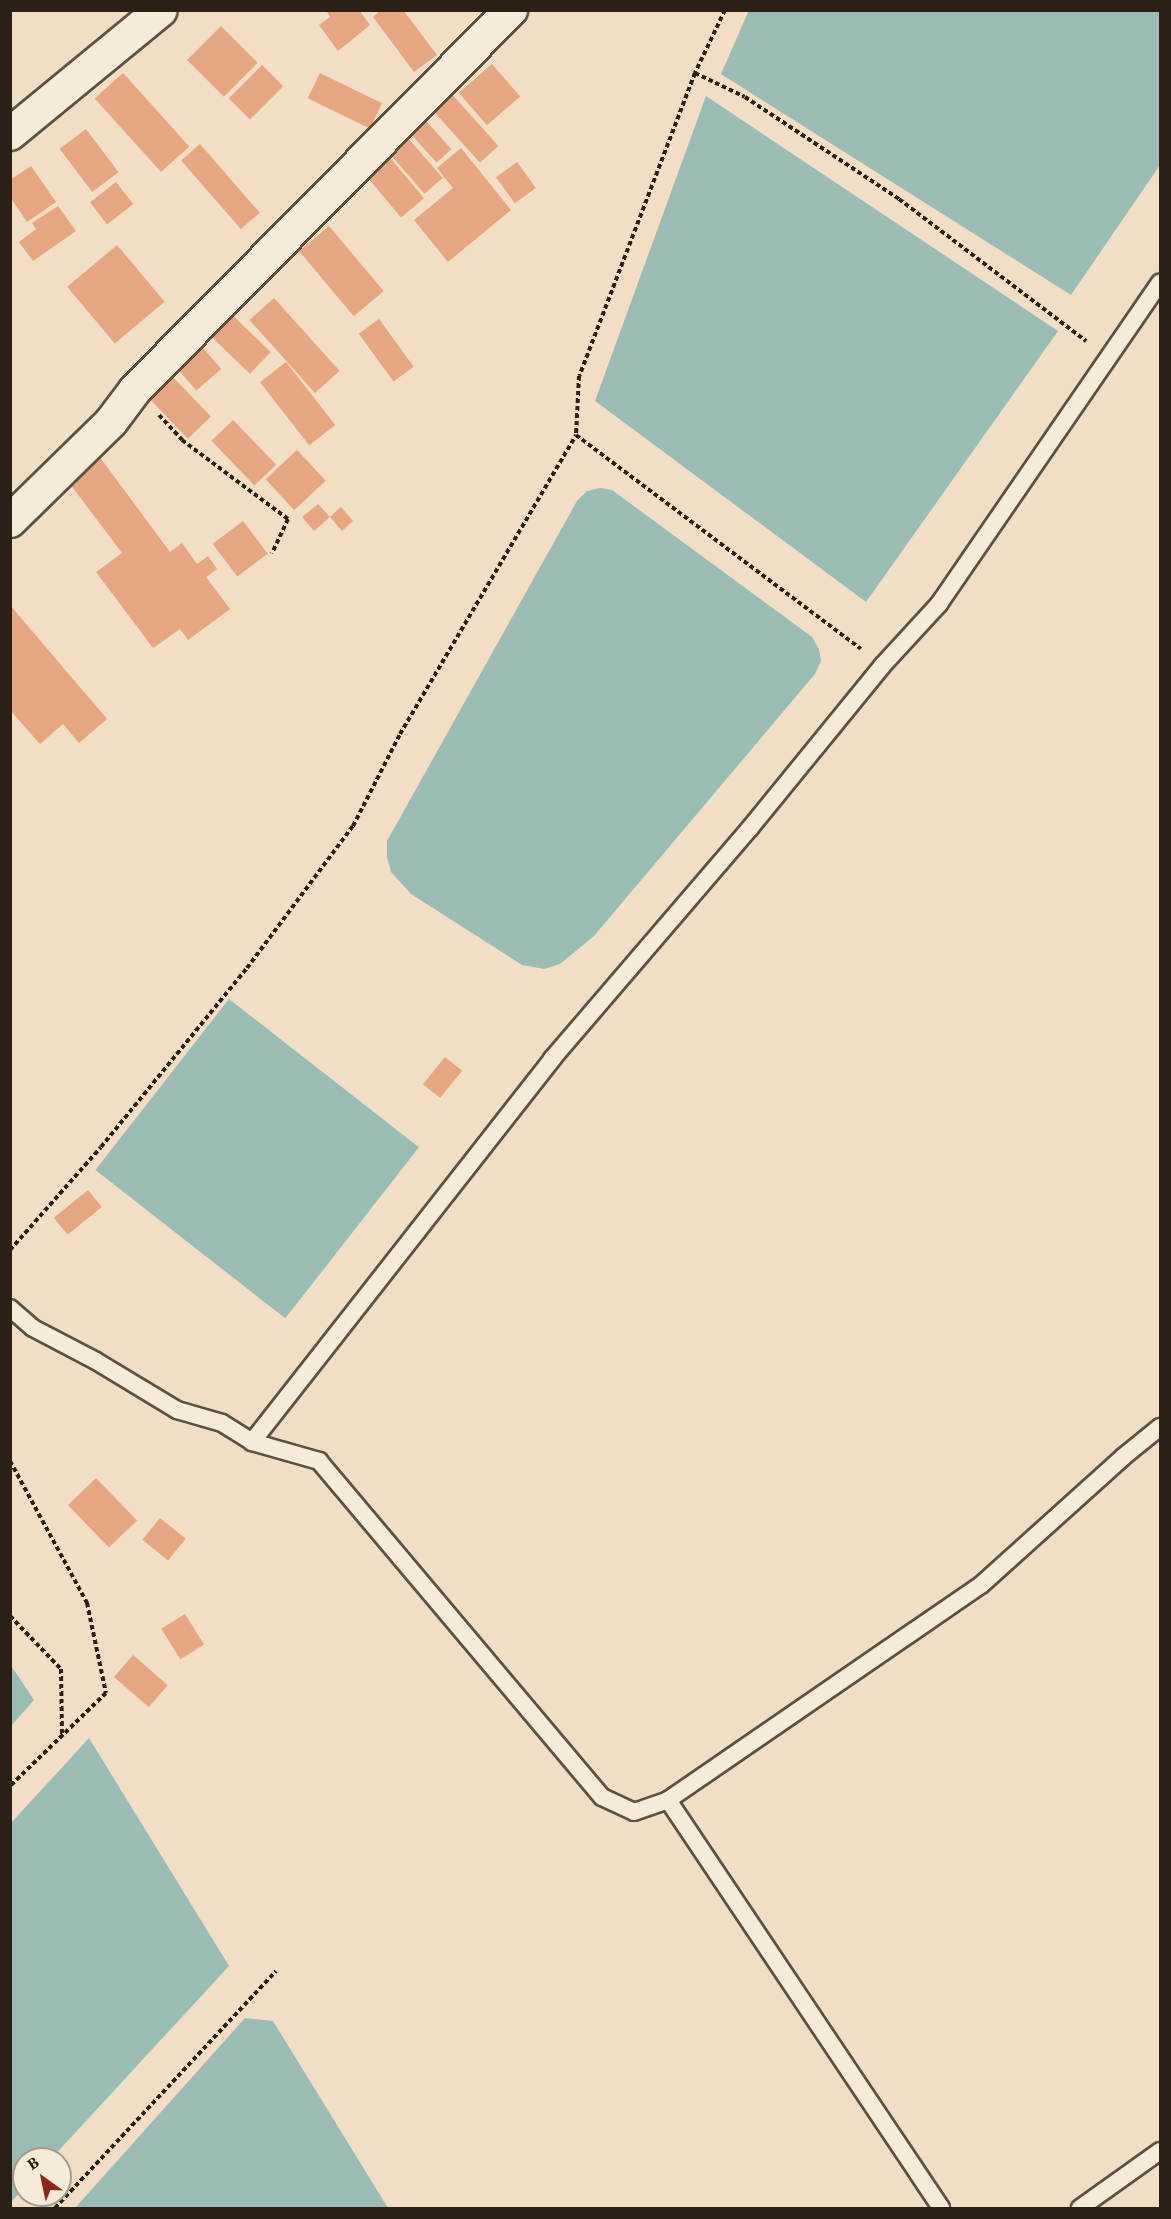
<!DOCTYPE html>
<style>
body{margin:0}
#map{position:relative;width:1171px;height:2219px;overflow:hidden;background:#f1dec4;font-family:"EB Garamond",serif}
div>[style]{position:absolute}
.water>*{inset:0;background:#9bbcb4;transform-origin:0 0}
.building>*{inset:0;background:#e5a681;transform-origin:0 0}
.path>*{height:4px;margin-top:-2px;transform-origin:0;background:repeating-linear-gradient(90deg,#2c2016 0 4.5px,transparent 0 7.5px)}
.roads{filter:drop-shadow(2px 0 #5d5042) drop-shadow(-2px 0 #5d5042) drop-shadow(0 2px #5d5042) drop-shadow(0 -2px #5d5042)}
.service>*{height:16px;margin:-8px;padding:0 8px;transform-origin:8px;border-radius:8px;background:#f6ead9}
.minor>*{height:32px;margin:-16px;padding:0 16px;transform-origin:16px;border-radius:16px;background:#f6ead9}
span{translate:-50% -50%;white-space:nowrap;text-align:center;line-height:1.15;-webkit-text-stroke:4.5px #f6ead9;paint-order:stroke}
.frame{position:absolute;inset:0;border:12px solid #2c2016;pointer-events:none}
.north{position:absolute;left:12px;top:2147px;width:60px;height:60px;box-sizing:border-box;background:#f6ead9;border:2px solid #a5998b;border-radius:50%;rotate:327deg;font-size:16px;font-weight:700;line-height:24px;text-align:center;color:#2c2016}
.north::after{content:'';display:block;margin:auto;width:21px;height:27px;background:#8f2418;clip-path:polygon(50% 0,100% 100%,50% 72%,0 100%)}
</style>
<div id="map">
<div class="water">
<i style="clip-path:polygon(749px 10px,1160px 11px,1160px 165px,1071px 295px,721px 74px)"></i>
<i style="clip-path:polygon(706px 96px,1058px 331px,866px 602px,595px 401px)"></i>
<i style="clip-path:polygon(600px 488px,612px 490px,812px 637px,819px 649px,821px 661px,815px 674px,594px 936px,560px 964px,544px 969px,522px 965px,411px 894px,391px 872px,387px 857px,387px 841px,577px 501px,587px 491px)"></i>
<i style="left:229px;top:999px;width:241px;height:217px;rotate:38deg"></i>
<i style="clip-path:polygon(10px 1664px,34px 1700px,11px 1726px,10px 1726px)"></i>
<i style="clip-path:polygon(89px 1738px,229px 1966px,51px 2159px,24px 2159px,24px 2188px,11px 2202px,11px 1823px)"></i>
<i style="clip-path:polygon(245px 2018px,273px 2021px,388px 2208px,75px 2208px)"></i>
</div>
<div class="building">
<i style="clip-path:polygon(326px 10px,359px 10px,370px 25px,338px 51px,319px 25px,330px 17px)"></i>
<i style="clip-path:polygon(381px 10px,403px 10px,437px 55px,414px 72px,373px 17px)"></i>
<i style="left:221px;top:26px;width:52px;height:48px;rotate:45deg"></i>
<i style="left:492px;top:64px;width:43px;height:44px;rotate:49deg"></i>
<i style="left:262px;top:65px;width:30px;height:47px;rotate:45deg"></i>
<i style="left:123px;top:73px;width:99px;height:38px;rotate:48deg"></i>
<i style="left:320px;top:73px;width:69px;height:28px;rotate:26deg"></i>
<i style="left:449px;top:91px;width:74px;height:25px;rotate:48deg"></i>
<i style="left:418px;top:112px;width:50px;height:20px;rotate:48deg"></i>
<i style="left:86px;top:129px;width:54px;height:33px;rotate:53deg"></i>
<i style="left:400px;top:129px;width:65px;height:24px;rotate:49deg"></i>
<i style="left:200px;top:144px;width:91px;height:25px;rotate:49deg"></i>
<i style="left:381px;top:147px;width:67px;height:30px;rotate:50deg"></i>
<i style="clip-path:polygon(461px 148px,511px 210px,448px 262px,414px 220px,453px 188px,437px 168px)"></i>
<i style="left:517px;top:162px;width:32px;height:26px;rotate:54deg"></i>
<i style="clip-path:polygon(31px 166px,56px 202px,27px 222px,10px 197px,10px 180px)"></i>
<i style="left:116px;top:182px;width:28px;height:33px;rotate:52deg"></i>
<i style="clip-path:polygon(58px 206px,76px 231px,33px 261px,19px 242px,36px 229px,32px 223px)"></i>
<i style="left:329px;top:226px;width:85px;height:39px;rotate:50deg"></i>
<i style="left:117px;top:245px;width:74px;height:65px;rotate:50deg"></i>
<i style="left:274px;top:298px;width:98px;height:33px;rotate:48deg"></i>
<i style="left:226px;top:309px;width:62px;height:30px;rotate:44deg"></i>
<i style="left:379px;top:319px;width:59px;height:25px;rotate:54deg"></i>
<i style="left:197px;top:341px;width:37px;height:33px;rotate:49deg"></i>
<i style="left:286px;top:362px;width:80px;height:33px;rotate:52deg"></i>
<i style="left:170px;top:374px;width:59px;height:32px;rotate:46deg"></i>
<i style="left:233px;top:420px;width:62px;height:30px;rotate:46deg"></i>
<i style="left:297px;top:450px;width:42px;height:43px;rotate:47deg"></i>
<i style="clip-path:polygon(96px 452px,170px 552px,182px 543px,197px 564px,208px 556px,217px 569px,206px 577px,230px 609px,188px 640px,180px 629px,153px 648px,96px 572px,122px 553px,64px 476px)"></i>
<i style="clip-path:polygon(318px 504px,330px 517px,341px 507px,353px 521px,342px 531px,330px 517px,314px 531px,302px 517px)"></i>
<i style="left:243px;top:521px;width:41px;height:38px;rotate:53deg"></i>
<i style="clip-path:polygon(10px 605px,107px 719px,79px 743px,63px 724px,40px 744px,10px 710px)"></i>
<i style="left:445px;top:1057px;width:22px;height:35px;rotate:39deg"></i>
<i style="left:88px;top:1190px;width:22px;height:44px;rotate:51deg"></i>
<i style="left:96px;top:1478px;width:59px;height:39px;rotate:46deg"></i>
<i style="left:160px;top:1518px;width:33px;height:28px;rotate:39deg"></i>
<i style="left:185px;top:1614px;width:36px;height:28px;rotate:58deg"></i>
<i style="left:133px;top:1655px;width:46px;height:29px;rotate:41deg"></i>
</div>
<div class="path">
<i style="left:725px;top:10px;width:70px;rotate:115.5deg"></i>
<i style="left:695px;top:73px;width:324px;rotate:110.9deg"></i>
<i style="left:579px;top:376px;width:59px;rotate:92.9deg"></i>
<i style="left:576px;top:435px;width:356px;rotate:36.9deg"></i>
<i style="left:695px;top:73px;width:55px;rotate:25.6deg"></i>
<i style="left:745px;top:97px;width:185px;rotate:33.5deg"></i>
<i style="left:899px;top:199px;width:235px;rotate:37.2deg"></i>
<i style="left:159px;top:415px;width:34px;rotate:47deg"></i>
<i style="left:182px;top:440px;width:132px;rotate:36.7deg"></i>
<i style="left:288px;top:519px;width:38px;rotate:115deg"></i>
<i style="left:10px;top:1250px;width:137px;rotate:-48.5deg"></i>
<i style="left:101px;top:1147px;width:231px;rotate:-50.8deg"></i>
<i style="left:247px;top:968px;width:177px;rotate:-53.3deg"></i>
<i style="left:353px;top:826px;width:103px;rotate:-62.9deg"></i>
<i style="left:400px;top:734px;width:347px;rotate:-59.5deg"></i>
<i style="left:10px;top:1461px;width:162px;rotate:61.5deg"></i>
<i style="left:87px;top:1603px;width:92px;rotate:78.1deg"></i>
<i style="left:106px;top:1693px;width:134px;rotate:135.9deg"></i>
<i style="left:10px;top:1616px;width:74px;rotate:46.1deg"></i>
<i style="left:61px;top:1669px;width:66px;rotate:89.1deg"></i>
<i style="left:55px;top:2208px;width:324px;rotate:-47deg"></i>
</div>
<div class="roads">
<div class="service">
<i style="left:10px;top:1308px;width:30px;rotate:41deg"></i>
<i style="left:33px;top:1328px;width:71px;rotate:27.6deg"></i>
<i style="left:96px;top:1361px;width:95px;rotate:31.2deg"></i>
<i style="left:177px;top:1410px;width:47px;rotate:16.1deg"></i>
<i style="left:222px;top:1423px;width:36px;rotate:32deg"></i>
<i style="left:252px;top:1442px;width:70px;rotate:15.8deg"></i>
<i style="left:319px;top:1461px;width:439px;rotate:49.9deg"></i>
<i style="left:602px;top:1797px;width:35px;rotate:25deg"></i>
<i style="left:634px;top:1812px;width:36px;rotate:-19deg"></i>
<i style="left:668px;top:1800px;width:380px;rotate:-34.5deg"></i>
<i style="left:981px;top:1585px;width:191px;rotate:-42deg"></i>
<i style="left:1123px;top:1457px;width:48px;rotate:-39deg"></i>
<i style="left:252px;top:1442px;width:487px;rotate:-51.9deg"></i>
<i style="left:552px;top:1059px;width:304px;rotate:-49.4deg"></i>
<i style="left:750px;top:828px;width:209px;rotate:-50.8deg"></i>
<i style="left:882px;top:666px;width:84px;rotate:-47.4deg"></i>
<i style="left:939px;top:604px;width:390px;rotate:-55.5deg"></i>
<i style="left:668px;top:1800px;width:491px;rotate:56.2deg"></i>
<i style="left:1080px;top:2208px;width:98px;rotate:-35.5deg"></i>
</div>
<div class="minor">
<i style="left:10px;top:134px;width:195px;rotate:-39.4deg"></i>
<i style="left:10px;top:521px;width:141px;rotate:-44.4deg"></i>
<i style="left:111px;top:422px;width:40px;rotate:-53deg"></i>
<i style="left:135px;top:390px;width:535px;rotate:-45.3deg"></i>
</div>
</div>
<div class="frame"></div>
<div class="north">B</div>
</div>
